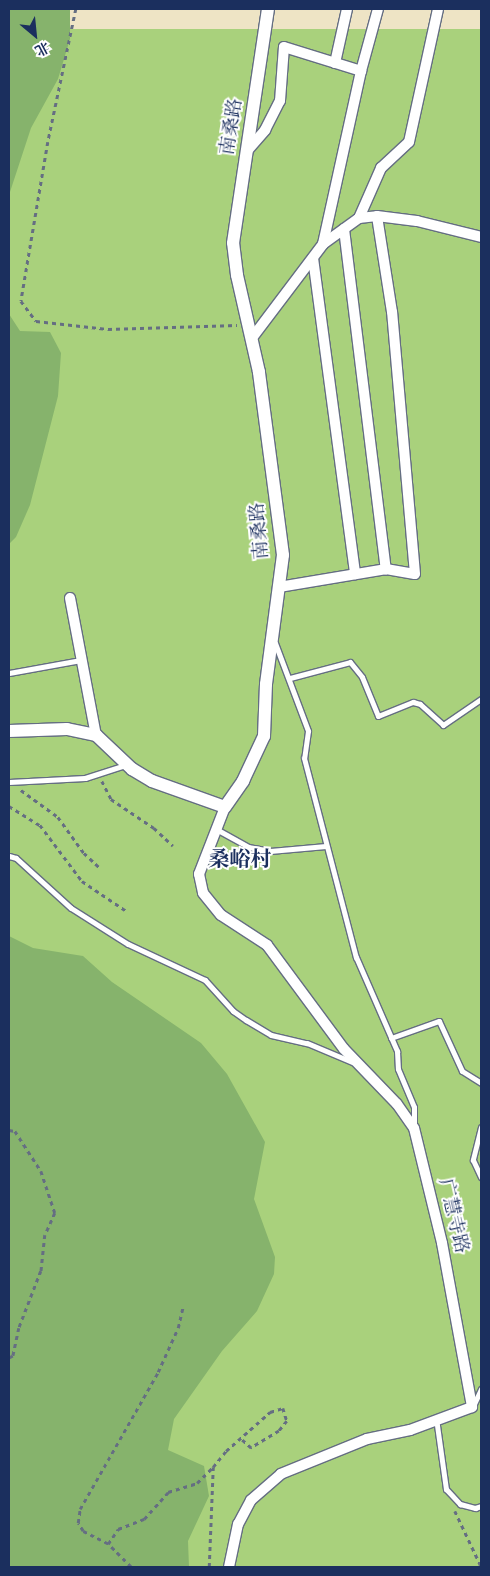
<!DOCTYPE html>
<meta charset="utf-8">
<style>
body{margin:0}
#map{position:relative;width:490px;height:1576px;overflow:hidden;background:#eee4c5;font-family:"IM FELL DW Pica","Noto Serif SC",serif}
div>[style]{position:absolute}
.green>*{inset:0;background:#a9d17c;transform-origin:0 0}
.forest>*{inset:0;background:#86b36c}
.path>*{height:2.5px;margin-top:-1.25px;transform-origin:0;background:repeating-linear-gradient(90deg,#656e82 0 4px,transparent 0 8px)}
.roads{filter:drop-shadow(1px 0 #656e82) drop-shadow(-1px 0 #656e82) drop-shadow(0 1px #656e82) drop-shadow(0 -1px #656e82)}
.service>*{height:5px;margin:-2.5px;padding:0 2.5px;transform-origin:2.5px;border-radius:2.5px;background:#fff}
.minor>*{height:10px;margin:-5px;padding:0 5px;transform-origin:5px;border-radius:5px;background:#fff}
.tertiary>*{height:12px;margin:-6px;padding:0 6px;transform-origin:6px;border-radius:6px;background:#fff}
span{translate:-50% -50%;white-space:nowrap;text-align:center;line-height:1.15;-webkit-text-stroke:4px #fff;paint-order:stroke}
.street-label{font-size:19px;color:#1b2f5e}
.quarter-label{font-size:21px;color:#1b2f5e;font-weight:700}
.frame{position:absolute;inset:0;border:10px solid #1b2f5e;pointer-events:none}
.north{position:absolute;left:10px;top:10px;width:50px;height:50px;-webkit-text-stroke:4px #fff;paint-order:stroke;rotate:152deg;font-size:14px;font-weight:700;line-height:20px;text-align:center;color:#1b2f5e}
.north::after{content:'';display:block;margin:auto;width:18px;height:22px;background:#1b2f5e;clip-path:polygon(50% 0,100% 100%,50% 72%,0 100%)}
</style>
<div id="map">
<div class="green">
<i style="left:481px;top:29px;width:1538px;height:481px;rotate:90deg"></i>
</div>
<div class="forest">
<i style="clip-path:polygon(9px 9px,70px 9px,70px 39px,58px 79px,31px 128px,9px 195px)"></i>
<i style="clip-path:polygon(9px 314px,20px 331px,50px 332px,61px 353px,58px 396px,30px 505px,16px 537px,9px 544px)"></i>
<i style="clip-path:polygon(9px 936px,33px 948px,83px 956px,112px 982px,201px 1043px,227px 1074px,265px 1142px,254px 1199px,275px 1257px,274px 1274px,257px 1311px,222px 1351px,174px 1419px,168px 1450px,204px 1466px,209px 1496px,188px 1541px,189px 1567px,9px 1567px)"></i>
</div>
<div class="path">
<i style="left:76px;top:9px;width:136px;rotate:101.9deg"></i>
<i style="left:48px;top:142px;width:161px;rotate:99.6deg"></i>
<i style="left:21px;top:301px;width:25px;rotate:53deg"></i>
<i style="left:36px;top:321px;width:72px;rotate:6.3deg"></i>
<i style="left:108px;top:329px;width:129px;rotate:-1.8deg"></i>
<i style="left:102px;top:781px;width:20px;rotate:63deg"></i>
<i style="left:111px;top:799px;width:52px;rotate:34deg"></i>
<i style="left:154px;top:828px;width:26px;rotate:43deg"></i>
<i style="left:21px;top:790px;width:46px;rotate:36.1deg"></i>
<i style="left:58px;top:817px;width:44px;rotate:54.2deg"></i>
<i style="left:84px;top:853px;width:23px;rotate:43deg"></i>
<i style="left:9px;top:806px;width:36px;rotate:32deg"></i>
<i style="left:40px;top:825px;width:70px;rotate:53.1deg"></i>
<i style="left:82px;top:881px;width:55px;rotate:34deg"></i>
<i style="left:9px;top:1130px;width:6px;rotate:9deg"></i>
<i style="left:15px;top:1131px;width:48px;rotate:57deg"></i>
<i style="left:41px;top:1171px;width:44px;rotate:71.6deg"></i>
<i style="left:55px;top:1213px;width:24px;rotate:114deg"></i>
<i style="left:45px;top:1235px;width:36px;rotate:96deg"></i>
<i style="left:41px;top:1271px;width:61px;rotate:111.1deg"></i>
<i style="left:19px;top:1328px;width:29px;rotate:102deg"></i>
<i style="left:13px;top:1356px;width:4px;rotate:153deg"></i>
<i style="left:455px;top:1511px;width:61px;rotate:64.7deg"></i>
<i style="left:108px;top:1544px;width:18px;rotate:-56deg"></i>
<i style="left:118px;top:1529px;width:28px;rotate:-21deg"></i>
<i style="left:144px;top:1519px;width:36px;rotate:-48deg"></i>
<i style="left:168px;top:1492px;width:30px;rotate:-17deg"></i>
<i style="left:197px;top:1483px;width:21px;rotate:-45deg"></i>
<i style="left:131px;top:1567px;width:33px;rotate:-135deg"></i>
<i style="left:108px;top:1544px;width:28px;rotate:-153deg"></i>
<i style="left:83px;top:1531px;width:9px;rotate:-122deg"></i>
<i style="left:78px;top:1523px;width:14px;rotate:-82deg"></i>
<i style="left:80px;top:1509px;width:158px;rotate:-60.3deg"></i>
<i style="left:158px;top:1372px;width:48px;rotate:-65.6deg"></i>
<i style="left:178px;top:1328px;width:22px;rotate:-77deg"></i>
<i style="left:209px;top:1567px;width:100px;rotate:-87.7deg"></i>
<i style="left:213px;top:1467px;width:21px;rotate:-51deg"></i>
<i style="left:226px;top:1451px;width:59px;rotate:-41.6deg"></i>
<i style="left:270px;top:1412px;width:14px;rotate:-17deg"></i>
<i style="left:283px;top:1408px;width:14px;rotate:73deg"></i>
<i style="left:287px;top:1421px;width:13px;rotate:129deg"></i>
<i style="left:279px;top:1431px;width:33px;rotate:149deg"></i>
<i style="left:251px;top:1448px;width:15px;rotate:-138deg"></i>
</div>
<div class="roads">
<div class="service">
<i style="left:275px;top:643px;width:94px;rotate:69.4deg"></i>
<i style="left:308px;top:731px;width:27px;rotate:98deg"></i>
<i style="left:304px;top:758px;width:206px;rotate:75.4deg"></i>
<i style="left:356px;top:957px;width:103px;rotate:66.4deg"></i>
<i style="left:397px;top:1051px;width:18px;rotate:87deg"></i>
<i style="left:398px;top:1069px;width:41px;rotate:67.2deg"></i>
<i style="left:414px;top:1107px;width:17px;rotate:90deg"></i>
<i style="left:9px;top:673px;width:73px;rotate:-10.2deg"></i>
<i style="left:290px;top:678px;width:62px;rotate:-14.9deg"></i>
<i style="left:350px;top:662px;width:19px;rotate:51deg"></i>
<i style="left:362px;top:677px;width:42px;rotate:67.7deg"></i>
<i style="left:378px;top:716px;width:38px;rotate:-22deg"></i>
<i style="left:413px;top:702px;width:7px;rotate:16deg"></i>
<i style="left:420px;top:704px;width:31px;rotate:42deg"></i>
<i style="left:443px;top:725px;width:46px;rotate:-34.4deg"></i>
<i style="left:9px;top:782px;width:76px;rotate:-3deg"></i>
<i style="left:85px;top:778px;width:42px;rotate:-18deg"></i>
<i style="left:216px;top:829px;width:37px;rotate:29deg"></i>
<i style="left:248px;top:847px;width:22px;rotate:10deg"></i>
<i style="left:270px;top:851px;width:56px;rotate:-5.1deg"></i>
<i style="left:9px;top:856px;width:7px;rotate:16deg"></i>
<i style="left:16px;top:858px;width:74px;rotate:42.3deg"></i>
<i style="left:71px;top:908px;width:67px;rotate:32.3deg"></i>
<i style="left:128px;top:944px;width:85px;rotate:25.1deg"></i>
<i style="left:205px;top:980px;width:42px;rotate:47.9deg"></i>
<i style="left:233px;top:1011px;width:16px;rotate:35deg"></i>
<i style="left:246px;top:1020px;width:29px;rotate:31deg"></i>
<i style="left:271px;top:1035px;width:37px;rotate:13deg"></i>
<i style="left:307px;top:1043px;width:49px;rotate:22.9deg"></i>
<i style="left:391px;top:1038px;width:51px;rotate:-19.5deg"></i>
<i style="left:439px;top:1021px;width:55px;rotate:65.3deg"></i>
<i style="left:462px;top:1071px;width:22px;rotate:32deg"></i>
<i style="left:481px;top:1127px;width:34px;rotate:104deg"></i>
<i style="left:473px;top:1160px;width:19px;rotate:65deg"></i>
<i style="left:474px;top:1404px;width:17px;rotate:-65deg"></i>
<i style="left:436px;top:1418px;width:72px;rotate:82deg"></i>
<i style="left:446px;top:1489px;width:21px;rotate:47deg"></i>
<i style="left:460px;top:1504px;width:16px;rotate:15deg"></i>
<i style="left:475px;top:1508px;width:6px;rotate:-18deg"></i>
</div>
<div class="minor">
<i style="left:335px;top:63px;width:55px;rotate:-77.5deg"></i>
<i style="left:361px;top:71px;width:64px;rotate:-74.7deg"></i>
<i style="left:247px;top:151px;width:28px;rotate:-49deg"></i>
<i style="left:265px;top:130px;width:33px;rotate:-63deg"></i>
<i style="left:280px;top:101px;width:54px;rotate:-85.8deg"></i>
<i style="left:284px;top:47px;width:81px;rotate:17.3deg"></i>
<i style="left:361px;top:71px;width:177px;rotate:102.4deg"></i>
<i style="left:359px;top:218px;width:55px;rotate:-66.3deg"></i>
<i style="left:381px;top:168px;width:38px;rotate:-43deg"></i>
<i style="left:409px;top:142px;width:136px;rotate:-77.7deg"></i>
<i style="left:344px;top:229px;width:343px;rotate:83deg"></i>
<i style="left:313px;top:258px;width:319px;rotate:82.4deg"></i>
<i style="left:252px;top:338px;width:118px;rotate:-52.9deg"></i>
<i style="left:323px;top:244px;width:44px;rotate:-35.8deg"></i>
<i style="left:359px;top:218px;width:18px;rotate:-6deg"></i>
<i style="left:377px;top:216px;width:40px;rotate:7.1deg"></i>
<i style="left:417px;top:221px;width:66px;rotate:14deg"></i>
<i style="left:279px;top:587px;width:109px;rotate:-9.5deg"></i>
<i style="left:386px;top:569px;width:29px;rotate:10deg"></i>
<i style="left:415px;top:574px;width:263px;rotate:-95deg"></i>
<i style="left:392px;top:312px;width:97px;rotate:-98.9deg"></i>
<i style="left:70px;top:598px;width:139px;rotate:79.3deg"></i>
<i style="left:225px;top:807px;width:72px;rotate:111.2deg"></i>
<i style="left:199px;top:874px;width:19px;rotate:78deg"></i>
<i style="left:203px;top:893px;width:28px;rotate:51deg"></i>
<i style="left:221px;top:915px;width:55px;rotate:33.1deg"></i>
<i style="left:267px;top:945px;width:129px;rotate:53.5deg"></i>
<i style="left:344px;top:1049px;width:76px;rotate:46.1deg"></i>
<i style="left:397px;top:1104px;width:29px;rotate:55deg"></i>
<i style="left:414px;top:1128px;width:118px;rotate:76.3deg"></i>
<i style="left:442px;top:1243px;width:167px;rotate:79.6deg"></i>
<i style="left:472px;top:1407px;width:66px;rotate:159.6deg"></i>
<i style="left:410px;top:1430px;width:44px;rotate:168.2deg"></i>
<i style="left:367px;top:1439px;width:93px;rotate:157.9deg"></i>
<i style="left:281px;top:1474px;width:40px;rotate:139deg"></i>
<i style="left:251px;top:1500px;width:27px;rotate:118deg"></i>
<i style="left:238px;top:1524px;width:44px;rotate:101.8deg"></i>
</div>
<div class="tertiary">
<i style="left:9px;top:731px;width:58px;rotate:-2deg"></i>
<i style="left:67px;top:729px;width:30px;rotate:12deg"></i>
<i style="left:96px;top:735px;width:50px;rotate:43.4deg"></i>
<i style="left:132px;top:769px;width:23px;rotate:31deg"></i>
<i style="left:152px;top:781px;width:77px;rotate:19.6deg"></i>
<i style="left:225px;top:807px;width:32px;rotate:-55deg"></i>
<i style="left:243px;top:781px;width:50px;rotate:-65deg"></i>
<i style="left:264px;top:736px;width:52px;rotate:-87.8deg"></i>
<i style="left:266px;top:684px;width:130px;rotate:-82.5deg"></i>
<i style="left:283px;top:555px;width:185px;rotate:-97.5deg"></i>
<i style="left:259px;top:372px;width:99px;rotate:-102.8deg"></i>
<i style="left:237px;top:275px;width:32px;rotate:-97deg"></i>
<i style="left:233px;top:243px;width:237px;rotate:-81.5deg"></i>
</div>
</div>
<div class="street-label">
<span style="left:232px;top:127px;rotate:-81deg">南桑路</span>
<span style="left:260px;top:531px;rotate:-95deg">南桑路</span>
<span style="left:453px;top:1216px;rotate:77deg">广慧寺路</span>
</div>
<div class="quarter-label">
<span style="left:240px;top:860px">桑峪村</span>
</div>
<div class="frame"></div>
<div class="north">北</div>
</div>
